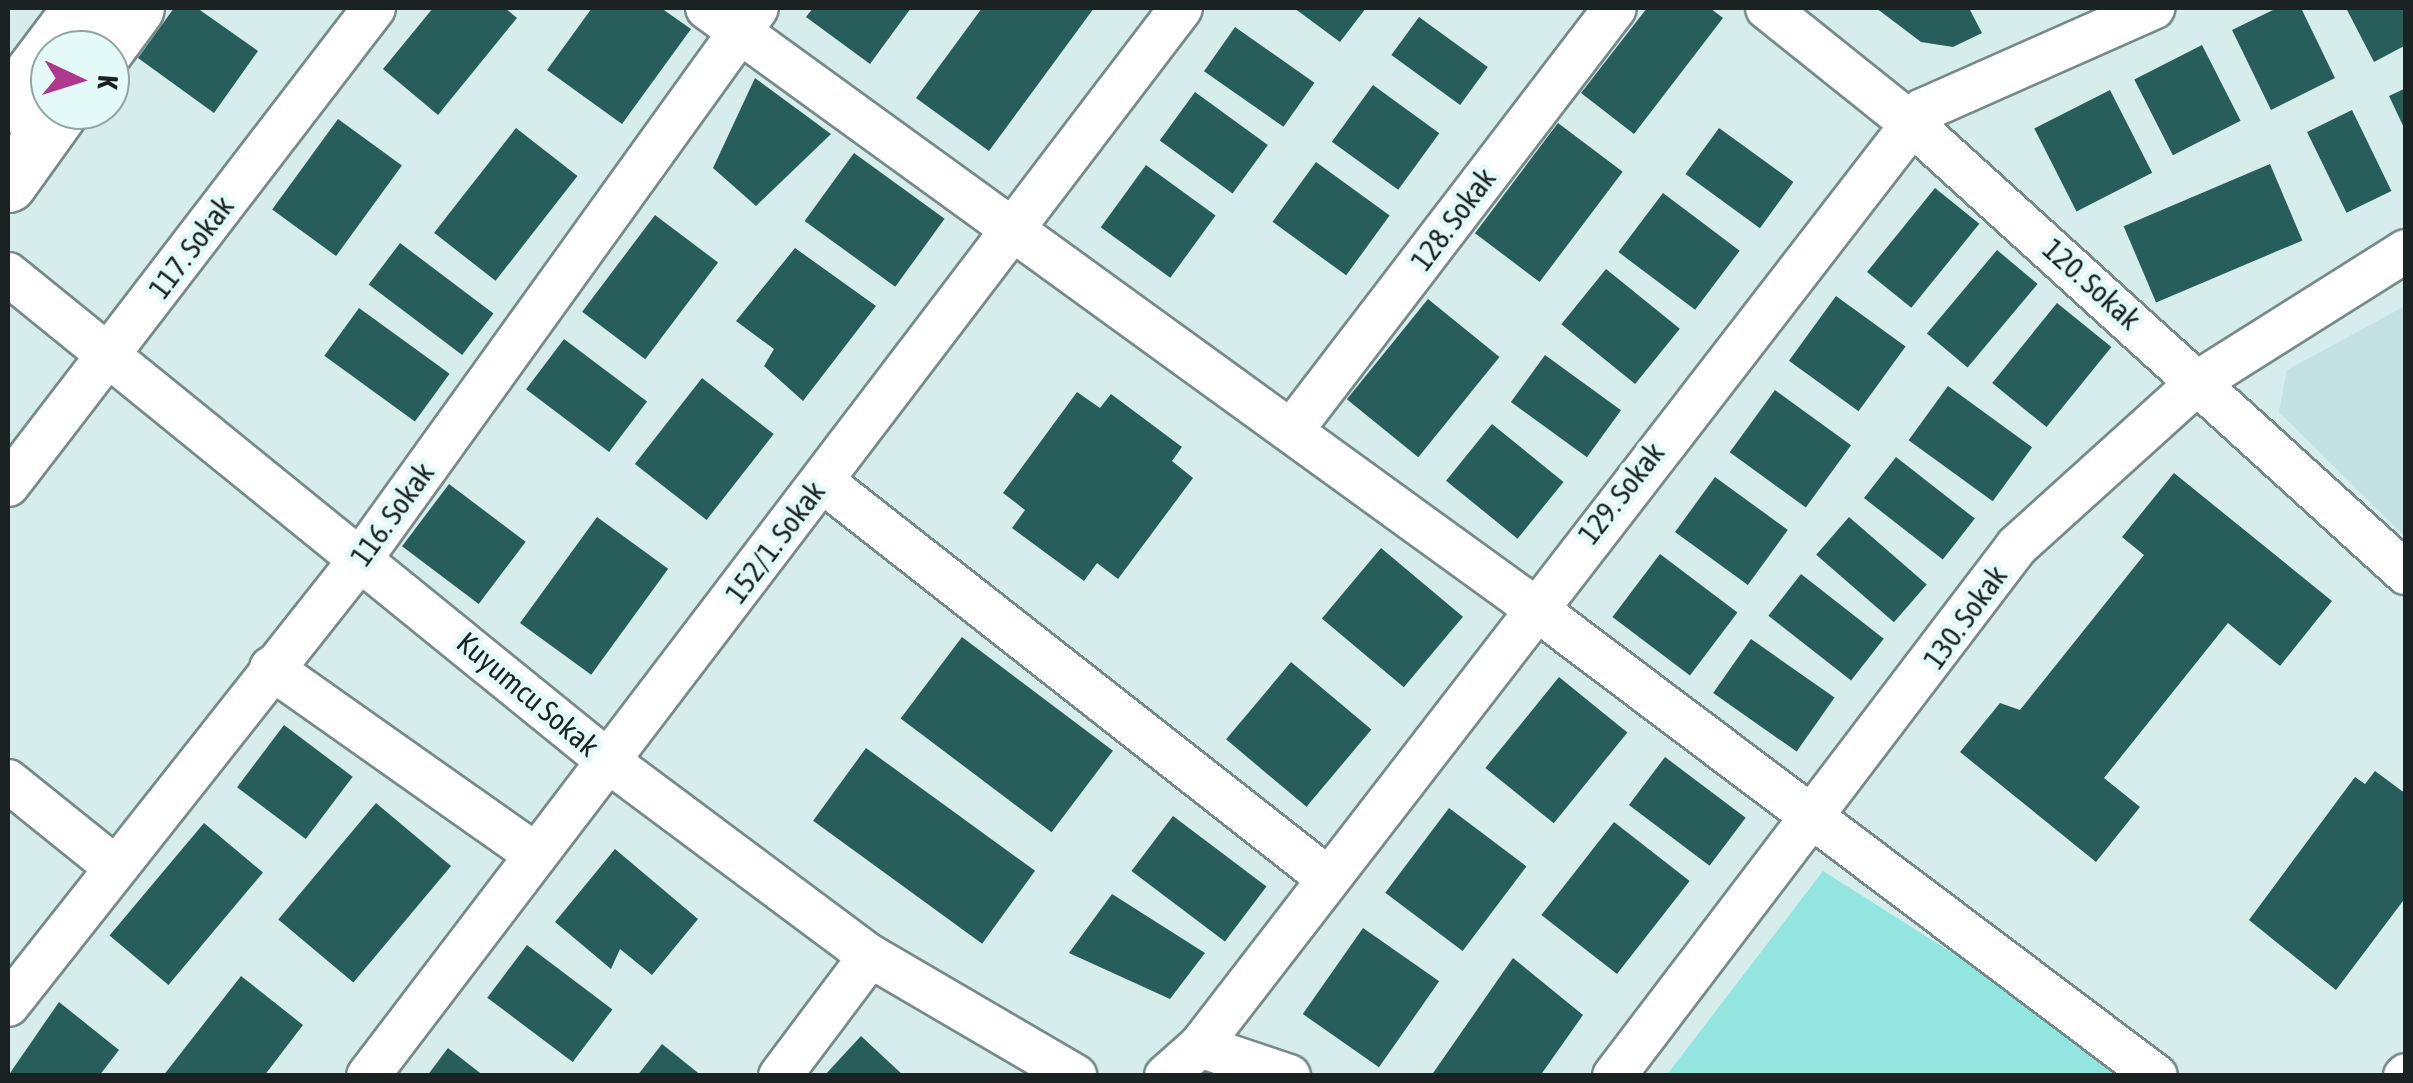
<!DOCTYPE html>
<style>
body{margin:0}
#map{position:relative;width:2413px;height:1083px;overflow:hidden;background:#d6edeb;font-family:"Asap Condensed",sans-serif}
div>[style]{position:absolute}
.built>*{inset:0;background:#c3e2e0}
.green>*{inset:0;background:#93e5e0}
.building>*{inset:0;background:#275e5c;transform-origin:0 0}
.roads{filter:drop-shadow(2px 0 #768a89) drop-shadow(-2px 0 #768a89) drop-shadow(0 2px #768a89) drop-shadow(0 -2px #768a89)}
.street>*{height:42px;margin:-21px;padding:0 21px;transform-origin:21px;border-radius:21px;background:#fff}
.secondary>*{height:55px;margin:-27.5px;padding:0 27.5px;transform-origin:27.5px;border-radius:27.5px;background:#fff}
span{translate:-50% -50%;white-space:nowrap;text-align:center;line-height:1.15;-webkit-text-stroke:10px #e3faf8;paint-order:stroke}
.street-label{font-size:30px;color:#1a2222}
.frame{position:absolute;inset:0;border:10px solid #1a2222;pointer-events:none}
.north{position:absolute;left:30px;top:30px;width:100px;height:100px;box-sizing:border-box;background:#e3faf8;border:2px solid #93a4a2;border-radius:50%;rotate:94deg;font-size:28px;font-weight:700;line-height:40px;text-align:center;color:#1a2222}
.north::after{content:'';display:block;margin:auto;width:35px;height:45px;background:#af378c;clip-path:polygon(50% 0,100% 100%,50% 72%,0 100%)}
</style>
<div id="map">
<div class="built">
<i style="clip-path:polygon(2405px 306px,2405px 537px,2279px 412px,2287px 370px)"></i>
</div>
<div class="green">
<i style="clip-path:polygon(1823px 871px,2033px 1004px,2126px 1076px,1666px 1076px)"></i>
</div>
<div class="building">
<i style="clip-path:polygon(174px 8px,197px 8px,258px 51px,214px 113px,138px 58px)"></i>
<i style="clip-path:polygon(433px 8px,505px 8px,517px 18px,438px 115px,383px 69px)"></i>
<i style="clip-path:polygon(592px 8px,661px 8px,691px 29px,622px 124px,547px 70px)"></i>
<i style="clip-path:polygon(813px 8px,911px 8px,870px 64px,806px 17px)"></i>
<i style="clip-path:polygon(982px 8px,1094px 8px,989px 151px,916px 98px)"></i>
<i style="clip-path:polygon(1294px 8px,1366px 8px,1340px 42px)"></i>
<i style="clip-path:polygon(1647px 8px,1710px 8px,1723px 18px,1634px 134px,1581px 93px)"></i>
<i style="clip-path:polygon(1876px 8px,1969px 8px,1982px 33px,1953px 47px,1921px 42px)"></i>
<i style="clip-path:polygon(2277px 8px,2301px 8px,2335px 78px,2271px 110px,2232px 30px)"></i>
<i style="clip-path:polygon(2346px 8px,2406px 8px,2406px 45px,2374px 62px)"></i>
<i style="left:1419px;top:17px;width:85px;height:47px;rotate:36deg"></i>
<i style="left:1235px;top:27px;width:97px;height:54px;rotate:35deg"></i>
<i style="left:2202px;top:45px;width:85px;height:76px;rotate:63deg"></i>
<i style="clip-path:polygon(755px 78px,831px 134px,756px 206px,713px 168px)"></i>
<i style="left:1373px;top:85px;width:82px;height:70px;rotate:36deg"></i>
<i style="clip-path:polygon(2406px 88px,2406px 132px,2389px 96px)"></i>
<i style="left:2110px;top:90px;width:93px;height:85px;rotate:63deg"></i>
<i style="left:1195px;top:92px;width:90px;height:60px;rotate:36deg"></i>
<i style="left:2352px;top:110px;width:90px;height:50px;rotate:64deg"></i>
<i style="left:338px;top:119px;width:79px;height:112px;rotate:36deg"></i>
<i style="left:1558px;top:123px;width:81px;height:138px;rotate:37deg"></i>
<i style="left:516px;top:128px;width:78px;height:133px;rotate:38deg"></i>
<i style="left:1719px;top:128px;width:92px;height:57px;rotate:36deg"></i>
<i style="left:854px;top:153px;width:112px;height:84px;rotate:36deg"></i>
<i style="left:1316px;top:162px;width:91px;height:74px;rotate:36deg"></i>
<i style="left:2270px;top:164px;width:83px;height:159px;rotate:67deg"></i>
<i style="left:1146px;top:165px;width:86px;height:77px;rotate:36deg"></i>
<i style="left:1935px;top:188px;width:57px;height:108px;rotate:39deg"></i>
<i style="left:1663px;top:193px;width:96px;height:74px;rotate:37deg"></i>
<i style="left:655px;top:215px;width:79px;height:121px;rotate:37deg"></i>
<i style="left:400px;top:243px;width:117px;height:52px;rotate:37deg"></i>
<i style="clip-path:polygon(795px 248px,876px 306px,803px 401px,764px 366px,774px 349px,736px 321px)"></i>
<i style="left:1997px;top:250px;width:53px;height:109px;rotate:40deg"></i>
<i style="left:1606px;top:269px;width:95px;height:71px;rotate:39deg"></i>
<i style="left:1836px;top:296px;width:86px;height:80px;rotate:36deg"></i>
<i style="left:1428px;top:299px;width:92px;height:129px;rotate:39deg"></i>
<i style="left:2057px;top:303px;width:70px;height:103px;rotate:39deg"></i>
<i style="left:359px;top:308px;width:112px;height:59px;rotate:36deg"></i>
<i style="left:564px;top:339px;width:104px;height:63px;rotate:37deg"></i>
<i style="left:1545px;top:355px;width:94px;height:58px;rotate:36deg"></i>
<i style="left:702px;top:378px;width:91px;height:109px;rotate:38deg"></i>
<i style="left:1948px;top:386px;width:104px;height:67px;rotate:36deg"></i>
<i style="left:1775px;top:390px;width:94px;height:77px;rotate:36deg"></i>
<i style="clip-path:polygon(1077px 392px,1100px 408px,1111px 394px,1182px 447px,1172px 461px,1193px 478px,1118px 579px,1097px 563px,1084px 581px,1012px 528px,1025px 510px,1003px 493px)"></i>
<i style="left:1492px;top:424px;width:92px;height:73px;rotate:39deg"></i>
<i style="left:1896px;top:457px;width:100px;height:52px;rotate:38deg"></i>
<i style="clip-path:polygon(2174px 473px,2332px 601px,2280px 666px,2228px 623px,2104px 778px,2140px 807px,2096px 862px,1960px 752px,2000px 703px,2020px 710px,2144px 555px,2122px 537px)"></i>
<i style="left:1715px;top:477px;width:90px;height:68px;rotate:36deg"></i>
<i style="left:449px;top:484px;width:96px;height:78px;rotate:37deg"></i>
<i style="left:597px;top:517px;width:88px;height:131px;rotate:36deg"></i>
<i style="left:1849px;top:517px;width:103px;height:50px;rotate:41deg"></i>
<i style="left:1381px;top:548px;width:107px;height:92px;rotate:40deg"></i>
<i style="left:1660px;top:554px;width:97px;height:79px;rotate:37deg"></i>
<i style="left:1801px;top:574px;width:105px;height:53px;rotate:38deg"></i>
<i style="left:962px;top:637px;width:189px;height:102px;rotate:37deg"></i>
<i style="left:1751px;top:639px;width:102px;height:66px;rotate:35deg"></i>
<i style="left:1291px;top:662px;width:105px;height:101px;rotate:40deg"></i>
<i style="left:1559px;top:677px;width:88px;height:117px;rotate:39deg"></i>
<i style="left:284px;top:725px;width:86px;height:78px;rotate:37deg"></i>
<i style="left:866px;top:748px;width:209px;height:90px;rotate:36deg"></i>
<i style="left:1665px;top:757px;width:101px;height:60px;rotate:37deg"></i>
<i style="clip-path:polygon(2375px 771px,2406px 794px,2406px 897px,2336px 990px,2249px 920px,2355px 777px,2365px 784px)"></i>
<i style="left:376px;top:803px;width:98px;height:152px;rotate:40deg"></i>
<i style="left:1449px;top:808px;width:97px;height:106px;rotate:37deg"></i>
<i style="left:1173px;top:816px;width:117px;height:69px;rotate:37deg"></i>
<i style="left:1614px;top:822px;width:96px;height:118px;rotate:38deg"></i>
<i style="left:204px;top:823px;width:77px;height:147px;rotate:40deg"></i>
<i style="clip-path:polygon(615px 849px,698px 919px,652px 975px,620px 949px,611px 969px,555px 922px)"></i>
<i style="clip-path:polygon(1112px 894px,1205px 953px,1170px 999px,1069px 953px)"></i>
<i style="left:1363px;top:928px;width:93px;height:105px;rotate:35deg"></i>
<i style="left:527px;top:945px;width:107px;height:66px;rotate:37deg"></i>
<i style="clip-path:polygon(1513px 958px,1583px 1015px,1540px 1076px,1431px 1076px)"></i>
<i style="clip-path:polygon(241px 976px,303px 1025px,264px 1076px,163px 1076px)"></i>
<i style="clip-path:polygon(59px 1002px,119px 1050px,99px 1076px,8px 1076px)"></i>
<i style="clip-path:polygon(861px 1036px,904px 1076px,824px 1076px)"></i>
<i style="clip-path:polygon(662px 1044px,702px 1076px,637px 1076px)"></i>
<i style="clip-path:polygon(448px 1048px,484px 1076px,427px 1076px)"></i>
</div>
<div class="roads">
<div class="street">
<i style="left:707px;top:8px;width:1019px;rotate:35.94deg"></i>
<i style="left:1532px;top:606px;width:781px;rotate:36.99deg"></i>
<i style="left:1767px;top:8px;width:186px;rotate:38.7deg"></i>
<i style="left:1912px;top:124px;width:668px;rotate:42.27deg"></i>
<i style="left:8px;top:274px;width:773px;rotate:39.07deg"></i>
<i style="left:608px;top:761px;width:327px;rotate:36.7deg"></i>
<i style="left:870px;top:956px;width:238px;rotate:30.3deg"></i>
<i style="left:1292px;top:430px;width:531px;rotate:-52.57deg"></i>
<i style="left:822px;top:481px;width:640px;rotate:38.14deg"></i>
<i style="left:8px;top:485px;width:601px;rotate:-52.5deg"></i>
<i style="left:271px;top:668px;width:321px;rotate:35.2deg"></i>
<i style="left:8px;top:781px;width:137px;rotate:38.8deg"></i>
<i style="left:8px;top:1005px;width:571px;rotate:-51.68deg"></i>
<i style="left:362px;top:557px;width:676px;rotate:-54.27deg"></i>
<i style="left:1200px;top:1046px;width:94px;rotate:18.6deg"></i>
<i style="left:368px;top:1076px;width:1342px;rotate:-52.72deg"></i>
<i style="left:780px;top:1076px;width:150px;rotate:-53.1deg"></i>
<i style="left:1166px;top:1076px;width:45px;rotate:-41.4deg"></i>
<i style="left:1200px;top:1046px;width:1183px;rotate:-52.32deg"></i>
<i style="left:1923px;top:110px;width:252px;rotate:-23.9deg"></i>
<i style="left:1614px;top:1076px;width:666px;rotate:-52.75deg"></i>
<i style="left:2017px;top:546px;width:248px;rotate:-42.1deg"></i>
<i style="left:2201px;top:380px;width:242px;rotate:-32.2deg"></i>
<i style="left:2405px;top:1076px;width:1px;rotate:-45deg"></i>
</div>
<div class="secondary">
<i style="left:105px;top:50px;width:52px;rotate:-53.6deg"></i>
<i style="left:8px;top:105px;width:121px;rotate:-53deg"></i>
<i style="left:8px;top:184px;width:91px;rotate:-54.4deg"></i>
</div>
</div>
<div class="street-label">
<span style="left:1453px;top:219px;rotate:-53deg">128. Sokak</span>
<span style="left:191px;top:247px;rotate:-53deg">117. Sokak</span>
<span style="left:2092px;top:284px;rotate:42deg">120. Sokak</span>
<span style="left:1621px;top:493px;rotate:-52deg">129. Sokak</span>
<span style="left:392px;top:514px;rotate:-54deg">116. Sokak</span>
<span style="left:775px;top:542px;rotate:-53deg">152/1. Sokak</span>
<span style="left:1965px;top:617px;rotate:-54deg">130. Sokak</span>
<span style="left:528px;top:694px;rotate:40deg">Kuyumcu Sokak</span>
</div>
<div class="frame"></div>
<div class="north">K</div>
</div>
